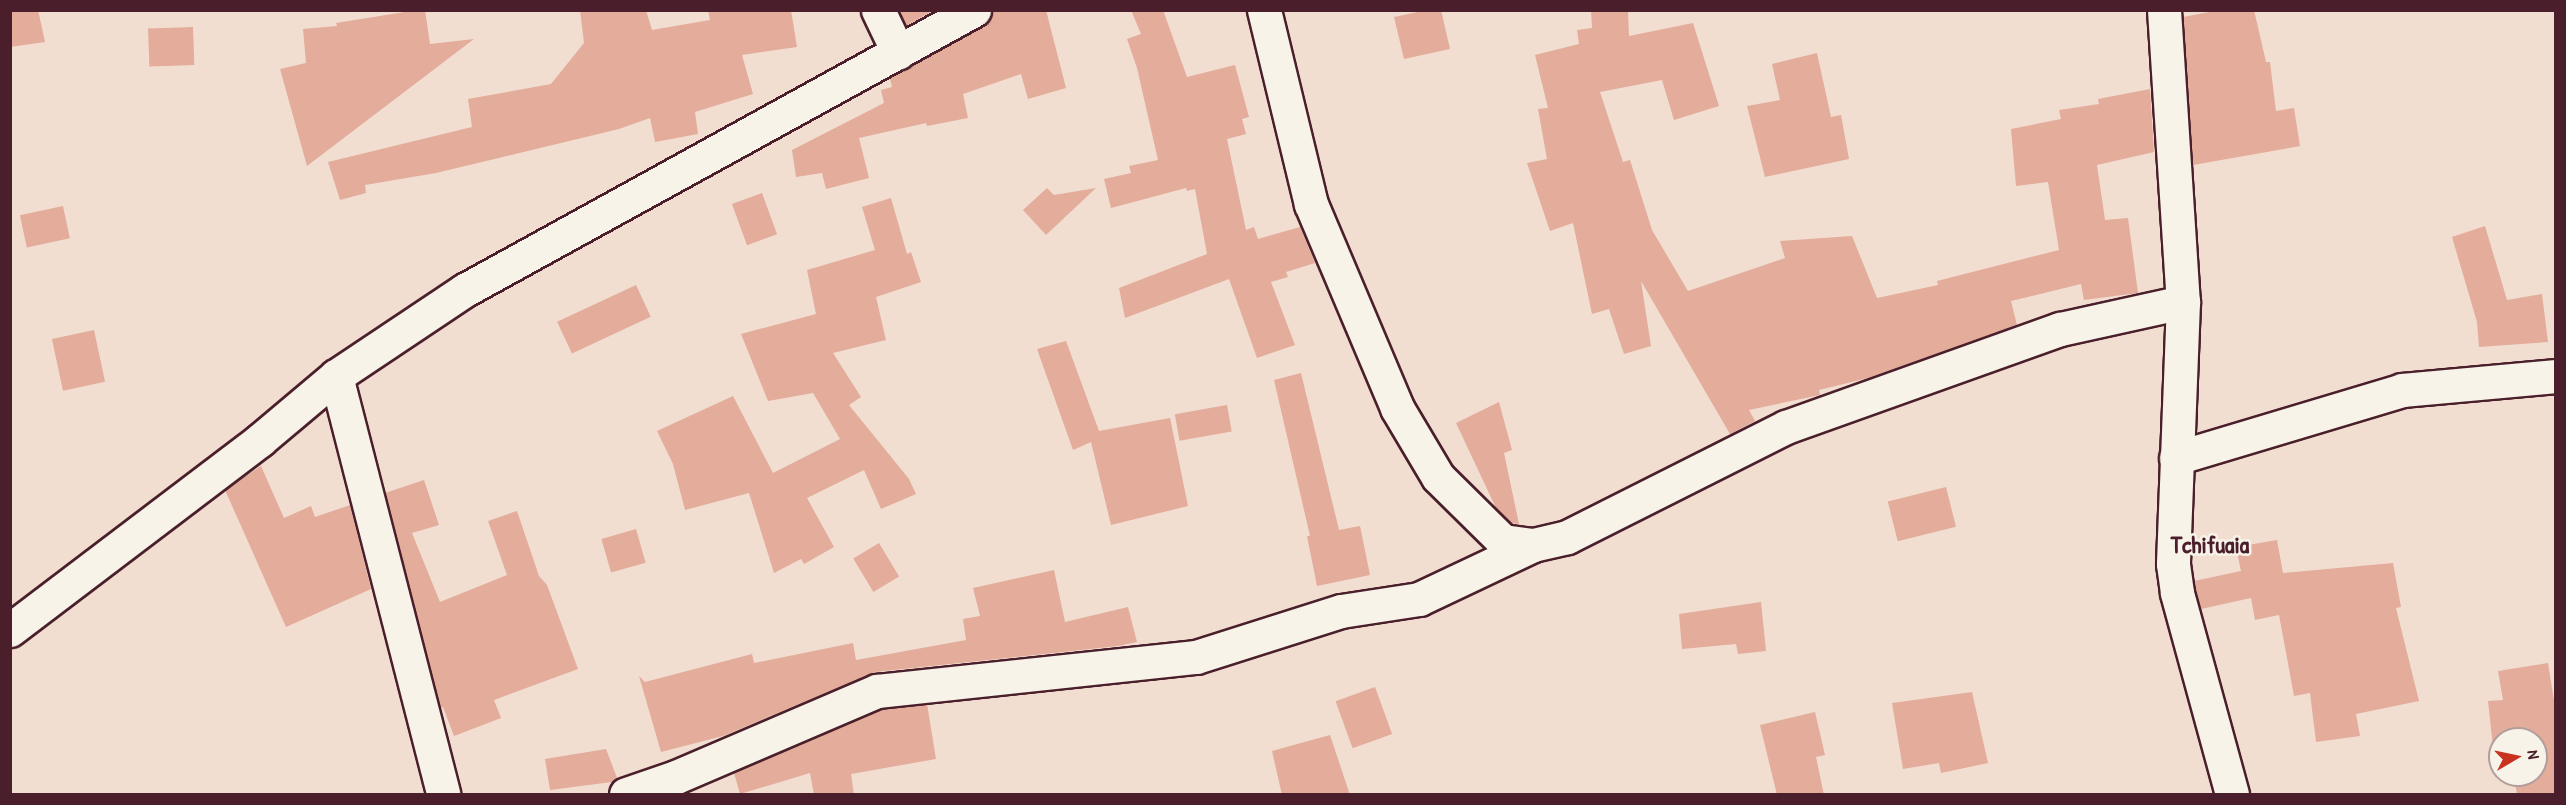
<!DOCTYPE html>
<style>
body{margin:0}
#map{position:relative;width:2566px;height:805px;overflow:hidden;background:#f1ded1;font-family:"Patrick Hand",sans-serif}
div>[style]{position:absolute}
.building>*{inset:0;background:#e3ac9b;transform-origin:0 0}
.roads{filter:drop-shadow(2px 0 #4a1f2b) drop-shadow(-2px 0 #4a1f2b) drop-shadow(0 2px #4a1f2b) drop-shadow(0 -2px #4a1f2b)}
.minor>*{height:33px;margin:-16.5px;padding:0 16.5px;transform-origin:16.5px;border-radius:16.5px;background:#f7f3e8}
span{translate:-50% -50%;white-space:nowrap;text-align:center;line-height:1.15;-webkit-text-stroke:5px #f7f3e8;paint-order:stroke}
.district-label{font-size:24px;color:#4a1f2b;font-weight:700}
.frame{position:absolute;inset:0;border:12px solid #4a1f2b;pointer-events:none}
.north{position:absolute;left:2488px;top:727px;width:60px;height:60px;box-sizing:border-box;background:#f7f3e8;border:2px solid #b29e9c;border-radius:50%;rotate:81deg;font-size:16px;font-weight:700;line-height:24px;text-align:center;color:#4a1f2b}
.north::after{content:'';display:block;margin:auto;width:21px;height:27px;background:#c8321e;clip-path:polygon(50% 0,100% 100%,50% 72%,0 100%)}
</style>
<div id="map">
<div class="building">
<i style="clip-path:polygon(10px 10px,38px 10px,45px 42px,10px 47px)"></i>
<i style="clip-path:polygon(417px 10px,425px 10px,430px 44px,474px 39px,307px 166px,280px 69px,306px 63px,303px 29px,337px 26px,336px 23px)"></i>
<i style="clip-path:polygon(580px 10px,646px 10px,652px 30px,710px 20px,708px 10px,791px 10px,797px 47px,742px 55px,753px 94px,695px 112px,698px 134px,655px 142px,650px 118px,619px 129px,436px 173px,365px 185px,366px 193px,340px 200px,328px 162px,472px 127px,468px 99px,551px 84px,584px 43px)"></i>
<i style="clip-path:polygon(899px 10px,934px 10px,906px 26px)"></i>
<i style="clip-path:polygon(993px 10px,1046px 10px,1066px 88px,1028px 99px,1021px 74px,963px 94px,968px 118px,927px 126px,926px 123px,859px 138px,869px 178px,826px 189px,822px 173px,796px 177px,792px 150px,884px 103px,881px 90px,892px 87px,890px 78px,983px 26px,990px 19px)"></i>
<i style="clip-path:polygon(1131px 10px,1163px 10px,1187px 77px,1235px 65px,1249px 117px,1242px 119px,1246px 134px,1227px 139px,1246px 230px,1254px 227px,1258px 239px,1300px 227px,1315px 263px,1286px 272px,1288px 277px,1271px 282px,1295px 345px,1257px 358px,1229px 279px,1125px 318px,1119px 288px,1207px 254px,1195px 189px,1187px 191px,1186px 188px,1111px 208px,1104px 179px,1131px 173px,1129px 166px,1158px 160px,1137px 68px,1127px 39px,1141px 34px)"></i>
<i style="clip-path:polygon(1427px 10px,1441px 10px,1450px 49px,1404px 59px,1394px 17px)"></i>
<i style="clip-path:polygon(1591px 10px,1628px 10px,1629px 36px,1693px 23px,1719px 106px,1674px 120px,1662px 80px,1600px 92px,1623px 162px,1630px 160px,1652px 230px,1688px 291px,1785px 258px,1780px 241px,1852px 236px,1877px 298px,1938px 285px,1937px 281px,2059px 250px,2048px 182px,2016px 186px,2011px 129px,2061px 119px,2059px 110px,2099px 104px,2098px 99px,2150px 89px,2154px 152px,2097px 165px,2105px 220px,2128px 218px,2138px 293px,2084px 300px,2081px 284px,2011px 301px,2017px 325px,1868px 378px,1819px 390px,1820px 395px,1749px 410px,1755px 421px,1730px 434px,1641px 281px,1651px 346px,1624px 354px,1609px 309px,1592px 314px,1573px 223px,1550px 231px,1527px 163px,1547px 159px,1538px 109px,1548px 108px,1535px 55px,1579px 44px,1577px 30px,1592px 28px)"></i>
<i style="clip-path:polygon(2220px 10px,2254px 10px,2266px 62px,2270px 62px,2276px 111px,2294px 108px,2300px 146px,2193px 165px,2183px 17px)"></i>
<i style="left:193px;top:27px;width:38px;height:45px;rotate:88deg"></i>
<i style="clip-path:polygon(1817px 53px,1831px 117px,1841px 115px,1849px 159px,1765px 177px,1747px 106px,1780px 100px,1772px 64px)"></i>
<i style="clip-path:polygon(1047px 188px,1054px 195px,1096px 188px,1046px 235px,1023px 210px)"></i>
<i style="left:762px;top:193px;width:44px;height:32px;rotate:70deg"></i>
<i style="clip-path:polygon(891px 198px,907px 254px,911px 252px,921px 282px,876px 297px,886px 340px,833px 353px,861px 397px,849px 405px,909px 479px,916px 494px,881px 509px,864px 470px,807px 498px,834px 547px,804px 564px,801px 559px,774px 573px,749px 493px,685px 510px,673px 464px,657px 431px,733px 396px,773px 473px,840px 439px,813px 393px,768px 401px,741px 334px,816px 314px,807px 270px,875px 250px,862px 207px)"></i>
<i style="left:63px;top:206px;width:33px;height:44px;rotate:78deg"></i>
<i style="clip-path:polygon(2485px 226px,2507px 300px,2542px 294px,2548px 342px,2479px 347px,2477px 322px,2452px 237px)"></i>
<i style="left:636px;top:285px;width:35px;height:87px;rotate:65deg"></i>
<i style="left:94px;top:330px;width:53px;height:43px;rotate:78deg"></i>
<i style="clip-path:polygon(1066px 341px,1099px 431px,1170px 418px,1188px 506px,1111px 525px,1091px 442px,1073px 450px,1037px 349px)"></i>
<i style="clip-path:polygon(1301px 373px,1339px 530px,1360px 526px,1370px 575px,1317px 586px,1307px 536px,1310px 536px,1274px 380px)"></i>
<i style="clip-path:polygon(1499px 402px,1512px 450px,1504px 453px,1519px 524px,1512px 523px,1496px 508px,1456px 423px)"></i>
<i style="left:1227px;top:405px;width:27px;height:53px;rotate:80deg"></i>
<i style="clip-path:polygon(261px 466px,284px 518px,311px 506px,315px 517px,350px 505px,371px 589px,286px 627px,225px 490px)"></i>
<i style="clip-path:polygon(424px 480px,439px 525px,412px 533px,440px 602px,507px 575px,488px 521px,517px 511px,539px 576px,547px 585px,578px 669px,494px 700px,501px 718px,454px 736px,443px 707px,440px 708px,385px 493px)"></i>
<i style="left:1946px;top:487px;width:41px;height:60px;rotate:76deg"></i>
<i style="left:636px;top:529px;width:35px;height:36px;rotate:74deg"></i>
<i style="clip-path:polygon(2277px 540px,2283px 573px,2393px 563px,2401px 607px,2396px 608px,2419px 701px,2356px 714px,2360px 736px,2316px 742px,2310px 693px,2294px 696px,2279px 615px,2255px 620px,2251px 598px,2201px 609px,2195px 589px,2194px 581px,2241px 571px,2236px 547px)"></i>
<i style="left:879px;top:543px;width:39px;height:30px;rotate:59deg"></i>
<i style="clip-path:polygon(1054px 570px,1065px 622px,1128px 607px,1137px 642px,1118px 646px,875px 672px,723px 736px,661px 752px,639px 676px,645px 682px,752px 654px,754px 663px,853px 643px,856px 660px,966px 640px,963px 619px,980px 616px,973px 588px)"></i>
<i style="clip-path:polygon(1761px 602px,1766px 651px,1738px 654px,1736px 644px,1682px 649px,1679px 614px)"></i>
<i style="clip-path:polygon(2548px 663px,2556px 713px,2556px 795px,2517px 795px,2514px 775px,2536px 775px,2536px 739px,2500px 739px,2500px 746px,2493px 747px,2488px 701px,2503px 700px,2498px 671px)"></i>
<i style="left:1375px;top:687px;width:50px;height:42px;rotate:70deg"></i>
<i style="clip-path:polygon(1972px 692px,1988px 763px,1941px 773px,1939px 763px,1903px 769px,1892px 703px)"></i>
<i style="clip-path:polygon(927px 704px,936px 759px,851px 774px,854px 795px,814px 795px,810px 773px,740px 794px,734px 773px,882px 709px)"></i>
<i style="clip-path:polygon(1815px 712px,1825px 755px,1816px 757px,1824px 795px,1777px 795px,1760px 725px)"></i>
<i style="clip-path:polygon(1330px 735px,1350px 795px,1282px 795px,1272px 751px)"></i>
<i style="clip-path:polygon(606px 749px,617px 778px,612px 782px,550px 790px,545px 759px)"></i>
</div>
<div class="roads">
<div class="minor">
<i style="left:878px;top:10px;width:47px;rotate:64.5deg"></i>
<i style="left:1264px;top:10px;width:200px;rotate:76.4deg"></i>
<i style="left:1311px;top:204px;width:221px;rotate:67.1deg"></i>
<i style="left:1397px;top:408px;width:80px;rotate:59.3deg"></i>
<i style="left:1438px;top:477px;width:91px;rotate:44.6deg"></i>
<i style="left:1503px;top:541px;width:30px;rotate:8deg"></i>
<i style="left:2164px;top:10px;width:293px;rotate:86.3deg"></i>
<i style="left:2183px;top:302px;width:262px;rotate:92.2deg"></i>
<i style="left:2173px;top:564px;width:29px;rotate:82deg"></i>
<i style="left:2177px;top:593px;width:208px;rotate:74.7deg"></i>
<i style="left:336px;top:376px;width:431px;rotate:75.6deg"></i>
<i style="left:2176px;top:458px;width:236px;rotate:-16.7deg"></i>
<i style="left:2402px;top:390px;width:155px;rotate:-5.2deg"></i>
<i style="left:10px;top:630px;width:314px;rotate:-37.2deg"></i>
<i style="left:260px;top:440px;width:99px;rotate:-40.1deg"></i>
<i style="left:336px;top:376px;width:155px;rotate:-33.7deg"></i>
<i style="left:465px;top:290px;width:581px;rotate:-28.82deg"></i>
<i style="left:626px;top:794px;width:53px;rotate:-18.8deg"></i>
<i style="left:676px;top:777px;width:219px;rotate:-23.2deg"></i>
<i style="left:877px;top:691px;width:321px;rotate:-6.1deg"></i>
<i style="left:1196px;top:657px;width:152px;rotate:-17.6deg"></i>
<i style="left:1341px;top:611px;width:79px;rotate:-8.7deg"></i>
<i style="left:1419px;top:599px;width:126px;rotate:-25.3deg"></i>
<i style="left:1533px;top:545px;width:35px;rotate:-13deg"></i>
<i style="left:1567px;top:537px;width:245px;rotate:-26.7deg"></i>
<i style="left:1786px;top:427px;width:291px;rotate:-19.7deg"></i>
<i style="left:2060px;top:329px;width:126px;rotate:-12.4deg"></i>
</div>
</div>
<div class="district-label">
<span style="left:2210px;top:545px">Tchifuaia</span>
</div>
<div class="frame"></div>
<div class="north">N</div>
</div>
